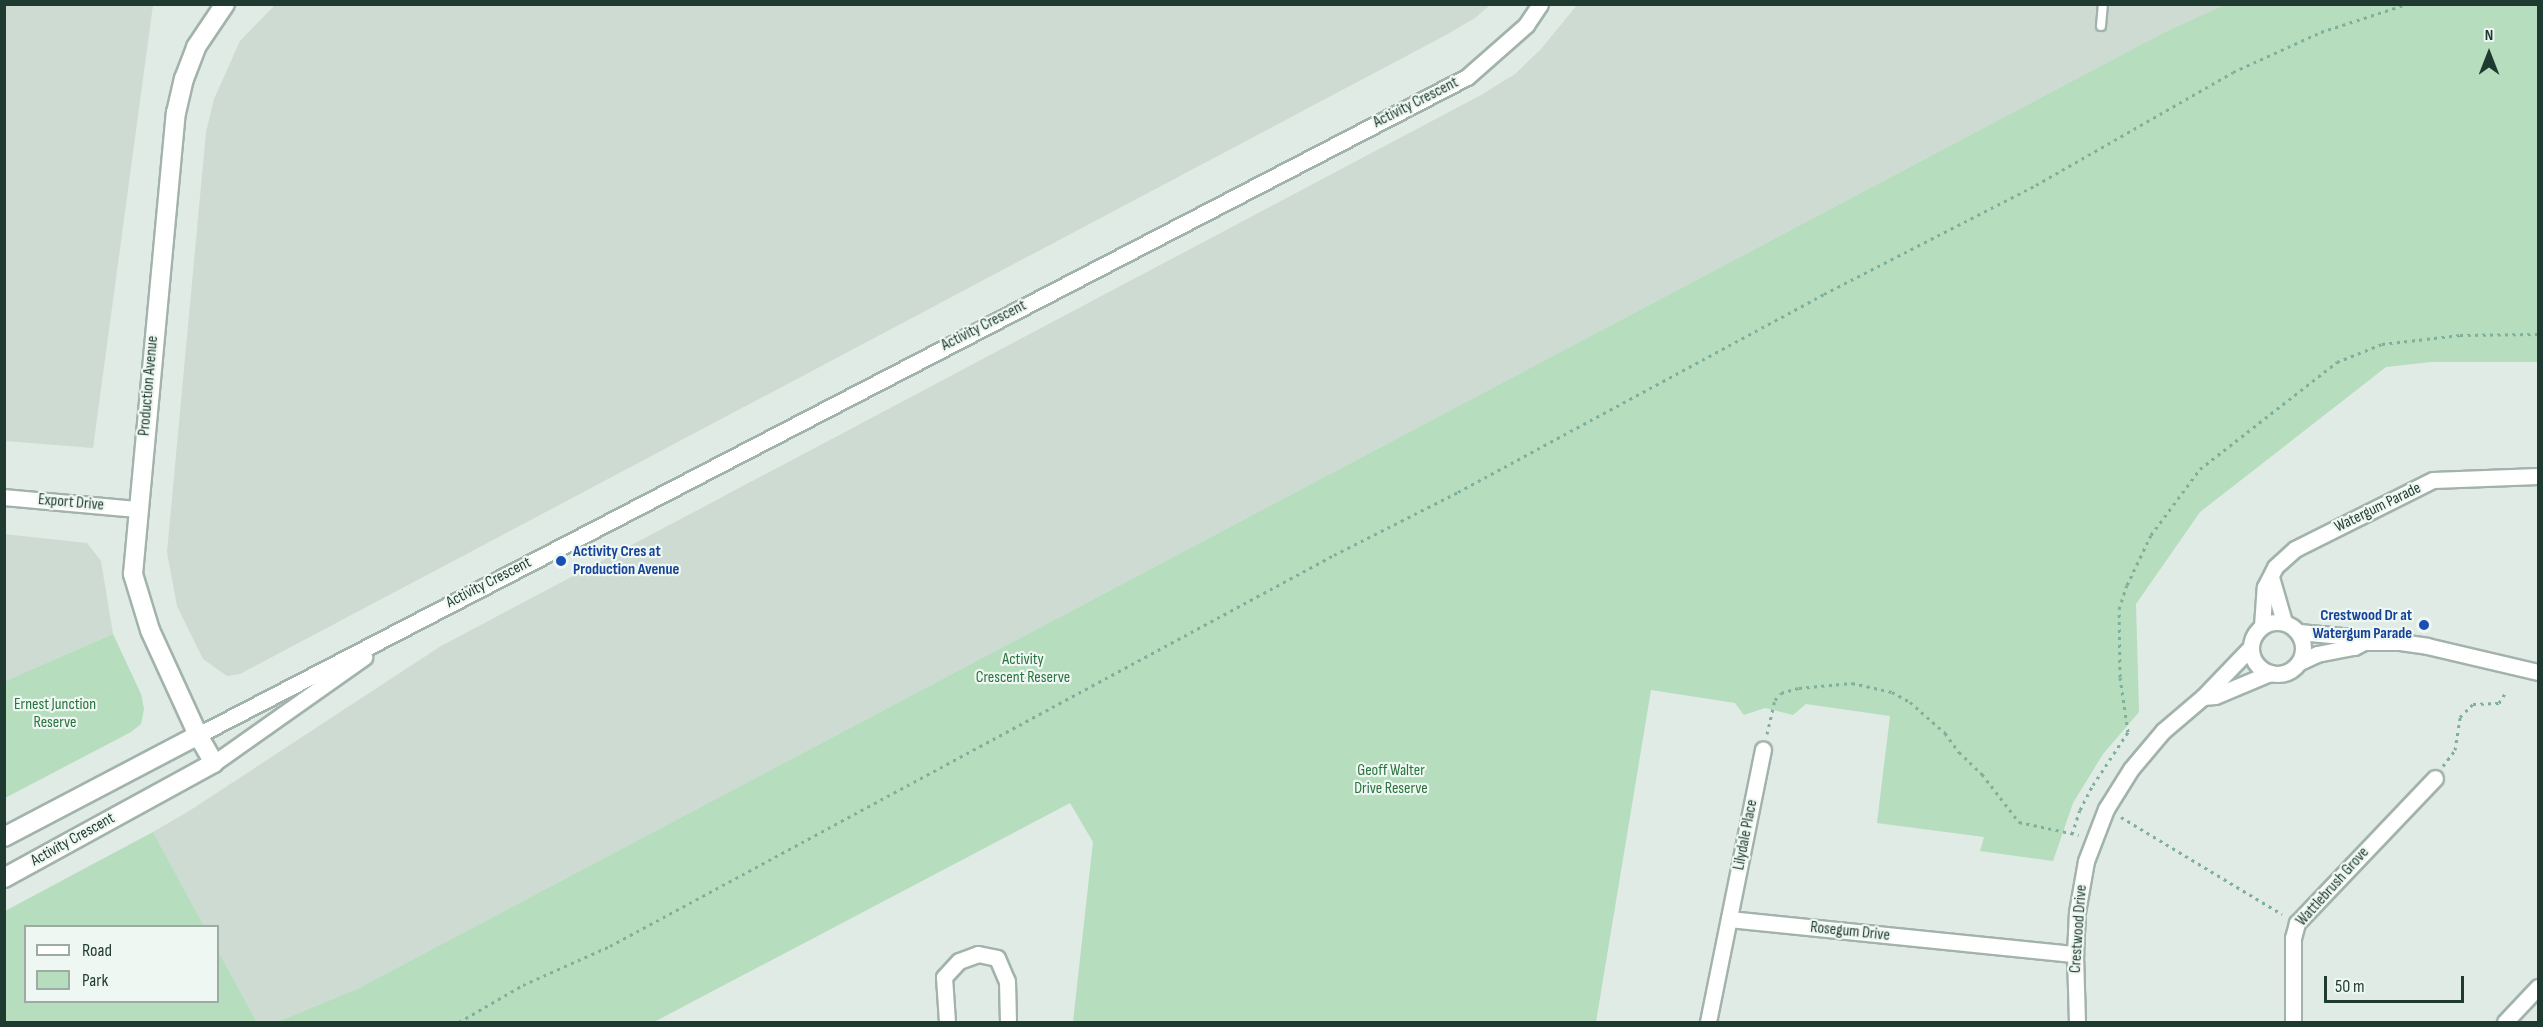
<!DOCTYPE html>
<style>
body{margin:0}
#map{position:relative;width:2543px;height:1027px;overflow:hidden;background:#dfebe4;font-family:"Sofia Sans Condensed",sans-serif}
div>[style]{position:absolute}
.built>*{inset:0;background:#cddbd3}
.green>*{inset:0;background:#b6ddbd}
.path>*{height:3px;margin-top:-1.5px;transform-origin:0;background:repeating-linear-gradient(90deg,#7eb09b 0 3px,transparent 0 7.5px)}
.roads{filter:drop-shadow(2px 0 #a2b3ab) drop-shadow(-2px 0 #a2b3ab) drop-shadow(0 2px #a2b3ab) drop-shadow(0 -2px #a2b3ab)}
.service>*{height:8px;margin:-4px;padding:0 4px;transform-origin:4px;border-radius:4px;background:#fff}
.minor>*{height:15px;margin:-7.5px;padding:0 7.5px;transform-origin:7.5px;border-radius:7.5px;background:#fff}
.minor>.ring{margin:-7.5px;padding:0;box-sizing:content-box;background:none;border:15px solid #fff;border-radius:50%}
.secondary>*{height:18px;margin:-9px;padding:0 9px;transform-origin:9px;border-radius:9px;background:#fff}
.dots>*{width:16px;height:16px;translate:-50% -50%;box-sizing:border-box;border:3px solid #eff7f2;border-radius:50%}
span{translate:-50% -50%;white-space:nowrap;text-align:center;line-height:1.15;-webkit-text-stroke:4.5px #eff7f2;paint-order:stroke}
.street-label{font-size:16px;color:#1f3b31}
.transit-label{font-size:16px;color:#164399;font-weight:700}
.left{translate:0 -50%;text-align:left}
.right{translate:-100% -50%;text-align:right}
.park-label{font-size:16px;color:#28733e}
.frame{position:absolute;inset:0;border:6px solid #1f3b31;pointer-events:none}
.legend{position:absolute;left:24px;top:925px;width:195px;height:78px;box-sizing:border-box;background:#eff7f2;border:2px solid #9caca5;margin:0;padding:8px 10px;list-style:none;font-size:18px;color:#1f3b31}
.legend li{display:flex;align-items:center;gap:12px;height:30px}
.legend b{width:30px;border:2px solid #9caca5}
.north{position:absolute;left:2459px;top:24px;width:60px;height:60px;-webkit-text-stroke:4px #eff7f2;paint-order:stroke;rotate:0deg;font-size:16px;font-weight:700;line-height:24px;text-align:center;color:#1f3b31}
.north::after{content:'';display:block;margin:auto;width:21px;height:27px;background:#1f3b31;clip-path:polygon(50% 0,100% 100%,50% 72%,0 100%)}
.scale{position:absolute;left:2324px;top:976px;width:140px;height:27px;box-sizing:border-box;border:3px solid #1f3b31;border-top:0;padding-left:8px;font-size:18px;line-height:21px;white-space:nowrap;color:#1f3b31;-webkit-text-stroke:4px #eff7f2;paint-order:stroke}
</style>
<div id="map">
<div class="built">
<i style="clip-path:polygon(276px 4px,1490px 4px,1490px 5px,1475px 18px,1446px 35px,240px 674px,227px 676px,203px 659px,177px 606px,167px 552px,206px 132px,214px 99px,240px 41px)"></i>
<i style="clip-path:polygon(4px 5px,153px 5px,93px 448px,5px 441px)"></i>
<i style="clip-path:polygon(1577px 5px,2227px 5px,2163px 33px,357px 989px,277px 1022px,257px 1022px,218px 951px,218px 926px,204px 926px,153px 832px,189px 811px,441px 646px,1481px 95px,1515px 74px,1541px 49px)"></i>
<i style="clip-path:polygon(4px 534px,87px 543px,101px 561px,113px 634px,5px 681px)"></i>
</div>
<div class="green">
<i style="clip-path:polygon(2227px 4px,2538px 5px,2538px 362px,2431px 362px,2386px 367px,2200px 512px,2136px 604px,2139px 712px,2103px 754px,2073px 803px,2053px 861px,1980px 851px,1984px 837px,1877px 823px,1890px 716px,1806px 704px,1793px 715px,1765px 708px,1744px 715px,1735px 703px,1651px 690px,1596px 1022px,1073px 1022px,1093px 842px,1070px 803px,654px 1022px,277px 1022px,357px 989px,2163px 33px)"></i>
<i style="clip-path:polygon(113px 634px,141px 694px,144px 709px,141px 724px,131px 732px,5px 798px,5px 681px)"></i>
<i style="clip-path:polygon(153px 832px,204px 926px,26px 926px,26px 1002px,218px 1002px,218px 951px,257px 1022px,5px 1022px,5px 911px)"></i>
</div>
<div class="path">
<i style="left:1767px;top:734px;width:35px;rotate:-77deg"></i>
<i style="left:1775px;top:700px;width:9px;rotate:-49deg"></i>
<i style="left:1781px;top:693px;width:19px;rotate:-16deg"></i>
<i style="left:1799px;top:688px;width:53px;rotate:-5.4deg"></i>
<i style="left:1852px;top:683px;width:41px;rotate:12.7deg"></i>
<i style="left:1892px;top:692px;width:21px;rotate:29deg"></i>
<i style="left:1910px;top:702px;width:47px;rotate:41.5deg"></i>
<i style="left:1945px;top:733px;width:24px;rotate:54deg"></i>
<i style="left:1959px;top:752px;width:32px;rotate:44deg"></i>
<i style="left:1982px;top:774px;width:61px;rotate:52.4deg"></i>
<i style="left:2019px;top:822px;width:61px;rotate:12.2deg"></i>
<i style="left:2443px;top:766px;width:20px;rotate:-53deg"></i>
<i style="left:2455px;top:750px;width:33px;rotate:-81deg"></i>
<i style="left:2460px;top:717px;width:18px;rotate:-45deg"></i>
<i style="left:2473px;top:704px;width:26px;rotate:-2deg"></i>
<i style="left:2499px;top:703px;width:15px;rotate:-58deg"></i>
<i style="left:2121px;top:817px;width:188px;rotate:31.1deg"></i>
<i style="left:2072px;top:834px;width:25px;rotate:-72deg"></i>
<i style="left:2080px;top:810px;width:28px;rotate:-63deg"></i>
<i style="left:2093px;top:785px;width:64px;rotate:-56.6deg"></i>
<i style="left:2128px;top:732px;width:56px;rotate:-98.3deg"></i>
<i style="left:2120px;top:677px;width:68px;rotate:-90.8deg"></i>
<i style="left:2119px;top:609px;width:25px;rotate:-72deg"></i>
<i style="left:2127px;top:585px;width:55px;rotate:-64.4deg"></i>
<i style="left:2151px;top:535px;width:82px;rotate:-53.4deg"></i>
<i style="left:2200px;top:469px;width:174px;rotate:-38deg"></i>
<i style="left:2337px;top:362px;width:48px;rotate:-21.8deg"></i>
<i style="left:2382px;top:344px;width:79px;rotate:-6.6deg"></i>
<i style="left:2460px;top:335px;width:78px;rotate:-0.7deg"></i>
<i style="left:459px;top:1022px;width:74px;rotate:-30deg"></i>
<i style="left:523px;top:985px;width:95px;rotate:-24.1deg"></i>
<i style="left:610px;top:946px;width:823px;rotate:-28.37deg"></i>
<i style="left:1334px;top:555px;width:139px;rotate:-26.9deg"></i>
<i style="left:1458px;top:492px;width:416px;rotate:-28.4deg"></i>
<i style="left:1824px;top:294px;width:238px;rotate:-27.2deg"></i>
<i style="left:2036px;top:185px;width:227px;rotate:-29.8deg"></i>
<i style="left:2233px;top:72px;width:97px;rotate:-24.4deg"></i>
<i style="left:2321px;top:32px;width:90px;rotate:-18deg"></i>
</div>
<div class="roads">
<div class="service">
<i style="left:2101px;top:26px;width:22px;rotate:-85deg"></i>
</div>
<div class="minor">
<i style="left:4px;top:497px;width:134px;rotate:5.2deg"></i>
<i style="left:2271px;top:577px;width:47px;rotate:73.9deg"></i>
<i class="ring" style="left:2251px;top:622px;width:37px;height:37px"></i>
<i style="left:2262px;top:626px;width:39px;rotate:-86deg"></i>
<i style="left:2265px;top:587px;width:22px;rotate:-63deg"></i>
<i style="left:2275px;top:567px;width:27px;rotate:-42deg"></i>
<i style="left:2295px;top:549px;width:154px;rotate:-26.6deg"></i>
<i style="left:2433px;top:480px;width:105px;rotate:-2.2deg"></i>
<i style="left:2299px;top:632px;width:54px;rotate:5.3deg"></i>
<i style="left:2353px;top:637px;width:12px;rotate:24deg"></i>
<i style="left:2364px;top:642px;width:36px"></i>
<i style="left:2400px;top:642px;width:27px;rotate:8deg"></i>
<i style="left:2427px;top:646px;width:114px;rotate:13.2deg"></i>
<i style="left:2300px;top:662px;width:19px;rotate:-25deg"></i>
<i style="left:2317px;top:654px;width:38px;rotate:-11deg"></i>
<i style="left:2354px;top:647px;width:11px;rotate:-27deg"></i>
<i style="left:2203px;top:697px;width:12px;rotate:-5deg"></i>
<i style="left:2215px;top:696px;width:60px;rotate:-22.7deg"></i>
<i style="left:198px;top:735px;width:1429px;rotate:-27.41deg"></i>
<i style="left:1467px;top:77px;width:79px;rotate:-41.4deg"></i>
<i style="left:1526px;top:25px;width:25px;rotate:-56deg"></i>
<i style="left:214px;top:763px;width:184px;rotate:-35.2deg"></i>
<i style="left:1729px;top:919px;width:348px;rotate:5.8deg"></i>
<i style="left:947px;top:1022px;width:45px;rotate:-93.8deg"></i>
<i style="left:944px;top:977px;width:22px;rotate:-47deg"></i>
<i style="left:959px;top:961px;width:20px;rotate:-20deg"></i>
<i style="left:978px;top:954px;width:19px;rotate:12deg"></i>
<i style="left:997px;top:958px;width:25px;rotate:67deg"></i>
<i style="left:1007px;top:981px;width:41px;rotate:88.6deg"></i>
<i style="left:1708px;top:1022px;width:278px;rotate:-78.6deg"></i>
<i style="left:2077px;top:1022px;width:68px;rotate:-91.7deg"></i>
<i style="left:2075px;top:954px;width:42px;rotate:-87.3deg"></i>
<i style="left:2077px;top:912px;width:52px;rotate:-80deg"></i>
<i style="left:2086px;top:861px;width:56px;rotate:-69deg"></i>
<i style="left:2106px;top:809px;width:47px;rotate:-58deg"></i>
<i style="left:2131px;top:769px;width:50px;rotate:-49.9deg"></i>
<i style="left:2163px;top:731px;width:52px;rotate:-40.4deg"></i>
<i style="left:2203px;top:697px;width:69px;rotate:-46.2deg"></i>
<i style="left:2293px;top:1022px;width:84px;rotate:-90deg"></i>
<i style="left:2293px;top:938px;width:16px;rotate:-75deg"></i>
<i style="left:2297px;top:923px;width:200px;rotate:-46.4deg"></i>
<i style="left:2505px;top:1022px;width:48px;rotate:-46.7deg"></i>
</div>
<div class="secondary">
<i style="left:4px;top:837px;width:219px;rotate:-27.7deg"></i>
<i style="left:4px;top:878px;width:239px;rotate:-28.7deg"></i>
<i style="left:214px;top:763px;width:32px;rotate:-120deg"></i>
<i style="left:198px;top:735px;width:115px;rotate:-114.6deg"></i>
<i style="left:150px;top:630px;width:59px;rotate:-106.9deg"></i>
<i style="left:133px;top:574px;width:463px;rotate:-84.7deg"></i>
<i style="left:176px;top:113px;width:35px;rotate:-77deg"></i>
<i style="left:184px;top:79px;width:34px;rotate:-69deg"></i>
<i style="left:196px;top:47px;width:52px;rotate:-56deg"></i>
</div>
</div>
<div class="dots">
<i style="left:561px;top:561px;background:#1a4fb4"></i>
<i style="left:2424px;top:625px;background:#1a4fb4"></i>
</div>
<div class="street-label">
<span style="left:1416px;top:103px;rotate:-27deg">Activity Crescent</span>
<span style="left:984px;top:326px;rotate:-27deg">Activity Crescent</span>
<span style="left:149px;top:386px;rotate:-85deg">Production Avenue</span>
<span style="left:71px;top:503px;rotate:5deg">Export Drive</span>
<span style="left:2378px;top:508px;rotate:-26deg">Watergum Parade</span>
<span style="left:489px;top:583px;rotate:-27deg">Activity Crescent</span>
<span style="left:1746px;top:835px;rotate:-79deg">Lilydale Place</span>
<span style="left:73px;top:840px;rotate:-29deg">Activity Crescent</span>
<span style="left:2333px;top:887px;rotate:-48deg">Wattlebrush Grove</span>
<span style="left:2079px;top:929px;rotate:-86deg">Crestwood Drive</span>
<span style="left:1850px;top:932px;rotate:6deg">Rosegum Drive</span>
</div>
<div class="transit-label">
<span class="left" style="left:573px;top:561px">Activity Cres at<br>Production Avenue</span>
<span class="right" style="left:2412px;top:625px">Crestwood Dr at<br>Watergum Parade</span>
</div>
<div class="park-label">
<span style="left:1023px;top:669px">Activity<br>Crescent Reserve</span>
<span style="left:55px;top:714px">Ernest Junction<br>Reserve</span>
<span style="left:1391px;top:780px">Geoff Walter<br>Drive Reserve</span>
</div>
<div class="frame"></div>
<ul class="legend">
<li><b style="height:8px;background:#fff"></b>Road</li>
<li><b style="height:16px;background:#b6ddbd"></b>Park</li>
</ul>
<div class="north">N</div>
<div class="scale">50 m</div>
</div>
